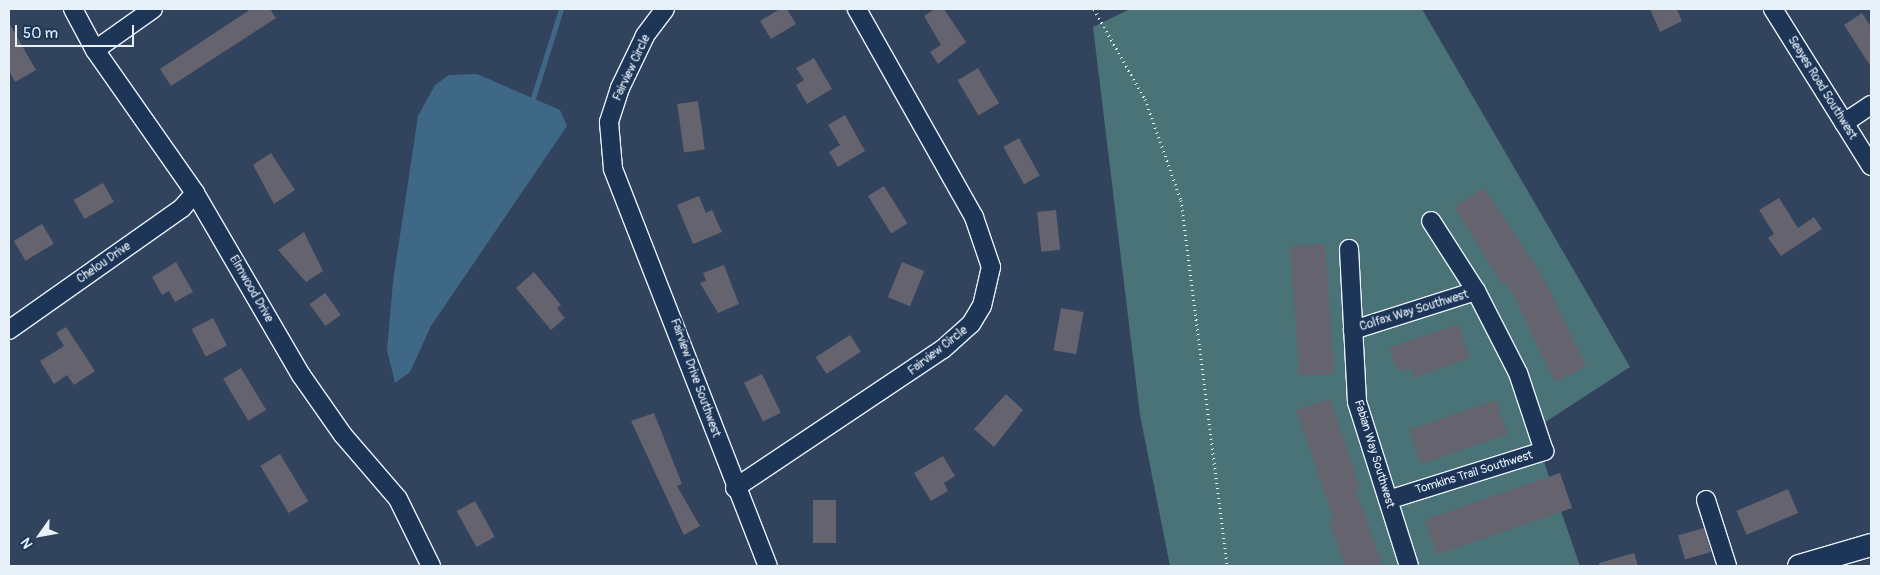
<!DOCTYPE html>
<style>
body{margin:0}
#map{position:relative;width:1880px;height:575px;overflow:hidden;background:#32435e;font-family:Pangolin,sans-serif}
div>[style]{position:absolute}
.green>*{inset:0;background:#4a7377}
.water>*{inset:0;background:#3e6886}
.stream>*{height:5px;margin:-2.5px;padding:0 2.5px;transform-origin:2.5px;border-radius:2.5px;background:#3e6886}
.building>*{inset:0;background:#64636e;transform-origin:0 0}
.path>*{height:3px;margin-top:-1.5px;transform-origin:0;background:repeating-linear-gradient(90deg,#e8f1f8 0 1px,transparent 0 5px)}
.roads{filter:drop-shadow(1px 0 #e8f1f8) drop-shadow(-1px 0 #e8f1f8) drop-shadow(0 1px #e8f1f8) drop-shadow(0 -1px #e8f1f8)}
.minor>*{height:18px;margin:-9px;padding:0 9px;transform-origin:9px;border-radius:9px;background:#1d3557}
.major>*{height:22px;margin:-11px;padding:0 11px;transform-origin:11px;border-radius:11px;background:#1d3557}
span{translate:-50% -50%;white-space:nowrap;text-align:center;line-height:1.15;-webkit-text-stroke:4px #1d3557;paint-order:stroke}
.street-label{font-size:12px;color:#e8f1f8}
.frame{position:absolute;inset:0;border:10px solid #e8f1f8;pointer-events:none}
.north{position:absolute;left:15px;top:510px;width:50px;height:50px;-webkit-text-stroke:4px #1d3557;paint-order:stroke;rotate:238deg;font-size:14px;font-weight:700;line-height:20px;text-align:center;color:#e8f1f8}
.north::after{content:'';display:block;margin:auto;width:18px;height:22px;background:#e8f1f8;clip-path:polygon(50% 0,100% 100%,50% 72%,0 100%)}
.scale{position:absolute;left:15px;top:25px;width:119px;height:22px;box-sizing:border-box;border:2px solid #e8f1f8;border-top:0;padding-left:6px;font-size:15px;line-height:18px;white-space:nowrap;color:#e8f1f8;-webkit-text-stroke:4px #1d3557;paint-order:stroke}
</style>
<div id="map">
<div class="green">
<i style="clip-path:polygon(1130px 9px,1422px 9px,1630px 367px,1533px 430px,1580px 566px,1170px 566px,1140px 415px,1093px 27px)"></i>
</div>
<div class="water">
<i style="clip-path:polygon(477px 74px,560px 110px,567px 126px,431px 326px,410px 372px,395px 383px,387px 350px,393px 282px,418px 116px,435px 85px,449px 75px)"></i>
</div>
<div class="stream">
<i style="left:533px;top:98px;width:93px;rotate:-72.5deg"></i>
</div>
<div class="building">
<i style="clip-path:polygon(251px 9px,270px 9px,276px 18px,171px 86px,160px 69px)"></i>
<i style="clip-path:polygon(780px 9px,787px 9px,796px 24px,771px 39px,760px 21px)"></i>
<i style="clip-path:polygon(935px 9px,944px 9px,966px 42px,938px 64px,930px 52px,941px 45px,924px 16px)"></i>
<i style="clip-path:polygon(1650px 9px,1677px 9px,1682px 21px,1660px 32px)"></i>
<i style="clip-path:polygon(1862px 13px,1871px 27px,1871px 67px,1844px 25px)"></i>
<i style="clip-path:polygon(9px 23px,36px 70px,15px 82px,9px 71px)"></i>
<i style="clip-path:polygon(814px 58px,832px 89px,807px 104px,796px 85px,804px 80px,796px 68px)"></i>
<i style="left:978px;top:68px;width:41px;height:24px;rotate:59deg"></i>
<i style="left:698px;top:101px;width:49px;height:21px;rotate:82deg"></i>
<i style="clip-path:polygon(845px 115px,865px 151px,838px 167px,829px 152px,840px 145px,828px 125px)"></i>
<i style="left:1019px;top:138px;width:43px;height:18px;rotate:61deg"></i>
<i style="clip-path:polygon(271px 153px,295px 190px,274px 204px,253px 165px)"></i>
<i style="left:103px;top:183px;width:22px;height:34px;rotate:60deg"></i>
<i style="left:884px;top:186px;width:44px;height:19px;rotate:58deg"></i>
<i style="clip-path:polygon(1484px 188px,1545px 281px,1586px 366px,1555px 382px,1507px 282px,1503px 285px,1454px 207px)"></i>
<i style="clip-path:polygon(699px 196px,706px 213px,712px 210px,722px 232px,693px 244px,677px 205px)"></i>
<i style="clip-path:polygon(1779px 198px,1798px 228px,1814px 217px,1822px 229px,1781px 256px,1768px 238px,1774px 234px,1759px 210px)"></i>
<i style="left:1056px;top:210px;width:40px;height:19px;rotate:84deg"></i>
<i style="left:42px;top:224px;width:23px;height:33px;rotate:59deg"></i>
<i style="clip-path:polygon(304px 232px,323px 271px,306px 282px,278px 250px)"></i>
<i style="left:1325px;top:244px;width:130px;height:35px;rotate:86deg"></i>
<i style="clip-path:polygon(176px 262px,193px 292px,175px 302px,169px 291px,162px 295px,152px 277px)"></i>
<i style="left:902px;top:262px;width:24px;height:38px;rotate:22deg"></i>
<i style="clip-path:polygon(724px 265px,739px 304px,718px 313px,700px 283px,706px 281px,703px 273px)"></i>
<i style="clip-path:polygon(534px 272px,561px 305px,557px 308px,565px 318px,551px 330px,516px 288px)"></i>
<i style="left:325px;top:293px;width:27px;height:19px;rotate:54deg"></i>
<i style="left:1061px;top:308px;width:23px;height:43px;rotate:10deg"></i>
<i style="left:213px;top:318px;width:31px;height:24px;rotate:63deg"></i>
<i style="clip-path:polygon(1458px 324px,1470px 358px,1413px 378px,1411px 369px,1397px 370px,1389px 348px)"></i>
<i style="clip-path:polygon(66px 327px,95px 371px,74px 385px,67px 375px,54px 384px,40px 361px,64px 346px,56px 333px)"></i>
<i style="left:850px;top:335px;width:20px;height:41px;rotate:57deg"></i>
<i style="left:241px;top:368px;width:49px;height:21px;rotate:59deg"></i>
<i style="left:762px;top:374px;width:43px;height:20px;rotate:64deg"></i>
<i style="clip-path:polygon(1006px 394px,1023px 410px,994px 447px,974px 429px)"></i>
<i style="clip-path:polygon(1330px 399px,1360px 488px,1355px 489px,1383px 566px,1346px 566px,1329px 522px,1334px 520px,1296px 410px)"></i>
<i style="left:1496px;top:400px;width:36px;height:92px;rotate:71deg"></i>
<i style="clip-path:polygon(654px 413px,682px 484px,677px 486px,700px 526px,684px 535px,631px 421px)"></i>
<i style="left:280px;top:454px;width:55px;height:23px;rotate:59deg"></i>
<i style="clip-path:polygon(943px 456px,955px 476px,944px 483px,948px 491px,931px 501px,914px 473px)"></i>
<i style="left:1560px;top:473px;width:37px;height:143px;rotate:71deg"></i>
<i style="left:1788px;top:489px;width:26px;height:56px;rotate:67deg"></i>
<i style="left:813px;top:500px;width:23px;height:43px"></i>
<i style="left:475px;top:501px;width:41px;height:21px;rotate:61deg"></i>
<i style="left:1704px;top:528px;width:25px;height:27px;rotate:74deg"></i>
<i style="clip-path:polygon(1634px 553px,1638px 566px,1599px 566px,1599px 563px)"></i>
</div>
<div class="path">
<i style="left:1094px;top:9px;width:103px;rotate:60.5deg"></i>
<i style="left:1145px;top:99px;width:107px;rotate:70.4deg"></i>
<i style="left:1181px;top:200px;width:369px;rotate:82.8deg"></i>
</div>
<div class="roads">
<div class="minor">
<i style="left:73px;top:9px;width:47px;rotate:61.8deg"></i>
<i style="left:95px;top:50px;width:174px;rotate:55deg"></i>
<i style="left:195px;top:193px;width:211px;rotate:59.8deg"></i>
<i style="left:301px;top:375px;width:73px;rotate:55deg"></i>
<i style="left:343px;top:435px;width:84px;rotate:49.3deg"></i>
<i style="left:398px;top:499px;width:75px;rotate:63.8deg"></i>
<i style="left:665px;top:9px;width:34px;rotate:127deg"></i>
<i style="left:645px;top:36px;width:58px;rotate:115.7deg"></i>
<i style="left:620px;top:88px;width:36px;rotate:108deg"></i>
<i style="left:609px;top:122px;width:47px;rotate:85.1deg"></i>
<i style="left:613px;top:169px;width:426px;rotate:68.7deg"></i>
<i style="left:1773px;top:9px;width:185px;rotate:58deg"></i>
<i style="left:95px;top:50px;width:71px;rotate:-35.3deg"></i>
<i style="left:1844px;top:123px;width:32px;rotate:-34deg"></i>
<i style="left:1349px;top:249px;width:153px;rotate:87deg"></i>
<i style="left:1357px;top:402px;width:172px;rotate:72.4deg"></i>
<i style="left:9px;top:330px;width:212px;rotate:-35.2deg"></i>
<i style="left:182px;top:208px;width:20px;rotate:-49deg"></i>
<i style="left:1353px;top:330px;width:129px;rotate:-17.6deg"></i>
<i style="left:735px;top:488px;width:250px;rotate:-33.8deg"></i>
<i style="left:943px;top:349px;width:38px;rotate:-42deg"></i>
<i style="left:971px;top:324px;width:21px;rotate:-59deg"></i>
<i style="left:982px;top:306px;width:40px;rotate:-77deg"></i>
<i style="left:991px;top:267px;width:53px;rotate:-108.8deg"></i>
<i style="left:974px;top:217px;width:239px;rotate:-119.4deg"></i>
<i style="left:1388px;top:500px;width:164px;rotate:-17.4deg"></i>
<i style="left:1544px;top:451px;width:82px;rotate:-108.4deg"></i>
<i style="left:1518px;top:373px;width:92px;rotate:-117.1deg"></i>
<i style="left:1476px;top:291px;width:83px;rotate:-122.7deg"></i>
<i style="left:1706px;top:500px;width:69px;rotate:72.3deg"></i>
</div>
<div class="major">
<i style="left:1799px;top:566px;width:75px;rotate:-16.3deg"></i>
</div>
</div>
<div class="street-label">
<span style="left:632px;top:68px;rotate:-65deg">Fairview Circle</span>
<span style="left:1822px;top:88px;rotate:58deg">Seayes Road Southwest</span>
<span style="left:104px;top:263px;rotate:-35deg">Chelou Drive</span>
<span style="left:251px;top:289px;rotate:60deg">Elmwood Drive</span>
<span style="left:1414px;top:311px;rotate:-17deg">Colfax Way Southwest</span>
<span style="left:938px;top:351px;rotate:-38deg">Fairview Circle</span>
<span style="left:695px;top:378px;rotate:70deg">Fairview Drive Southwest</span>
<span style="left:1374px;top:454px;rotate:73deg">Fabian Way Southwest</span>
<span style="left:1474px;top:473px;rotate:-17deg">Tomkins Trail Southwest</span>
</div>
<div class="frame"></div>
<div class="north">N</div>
<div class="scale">50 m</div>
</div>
